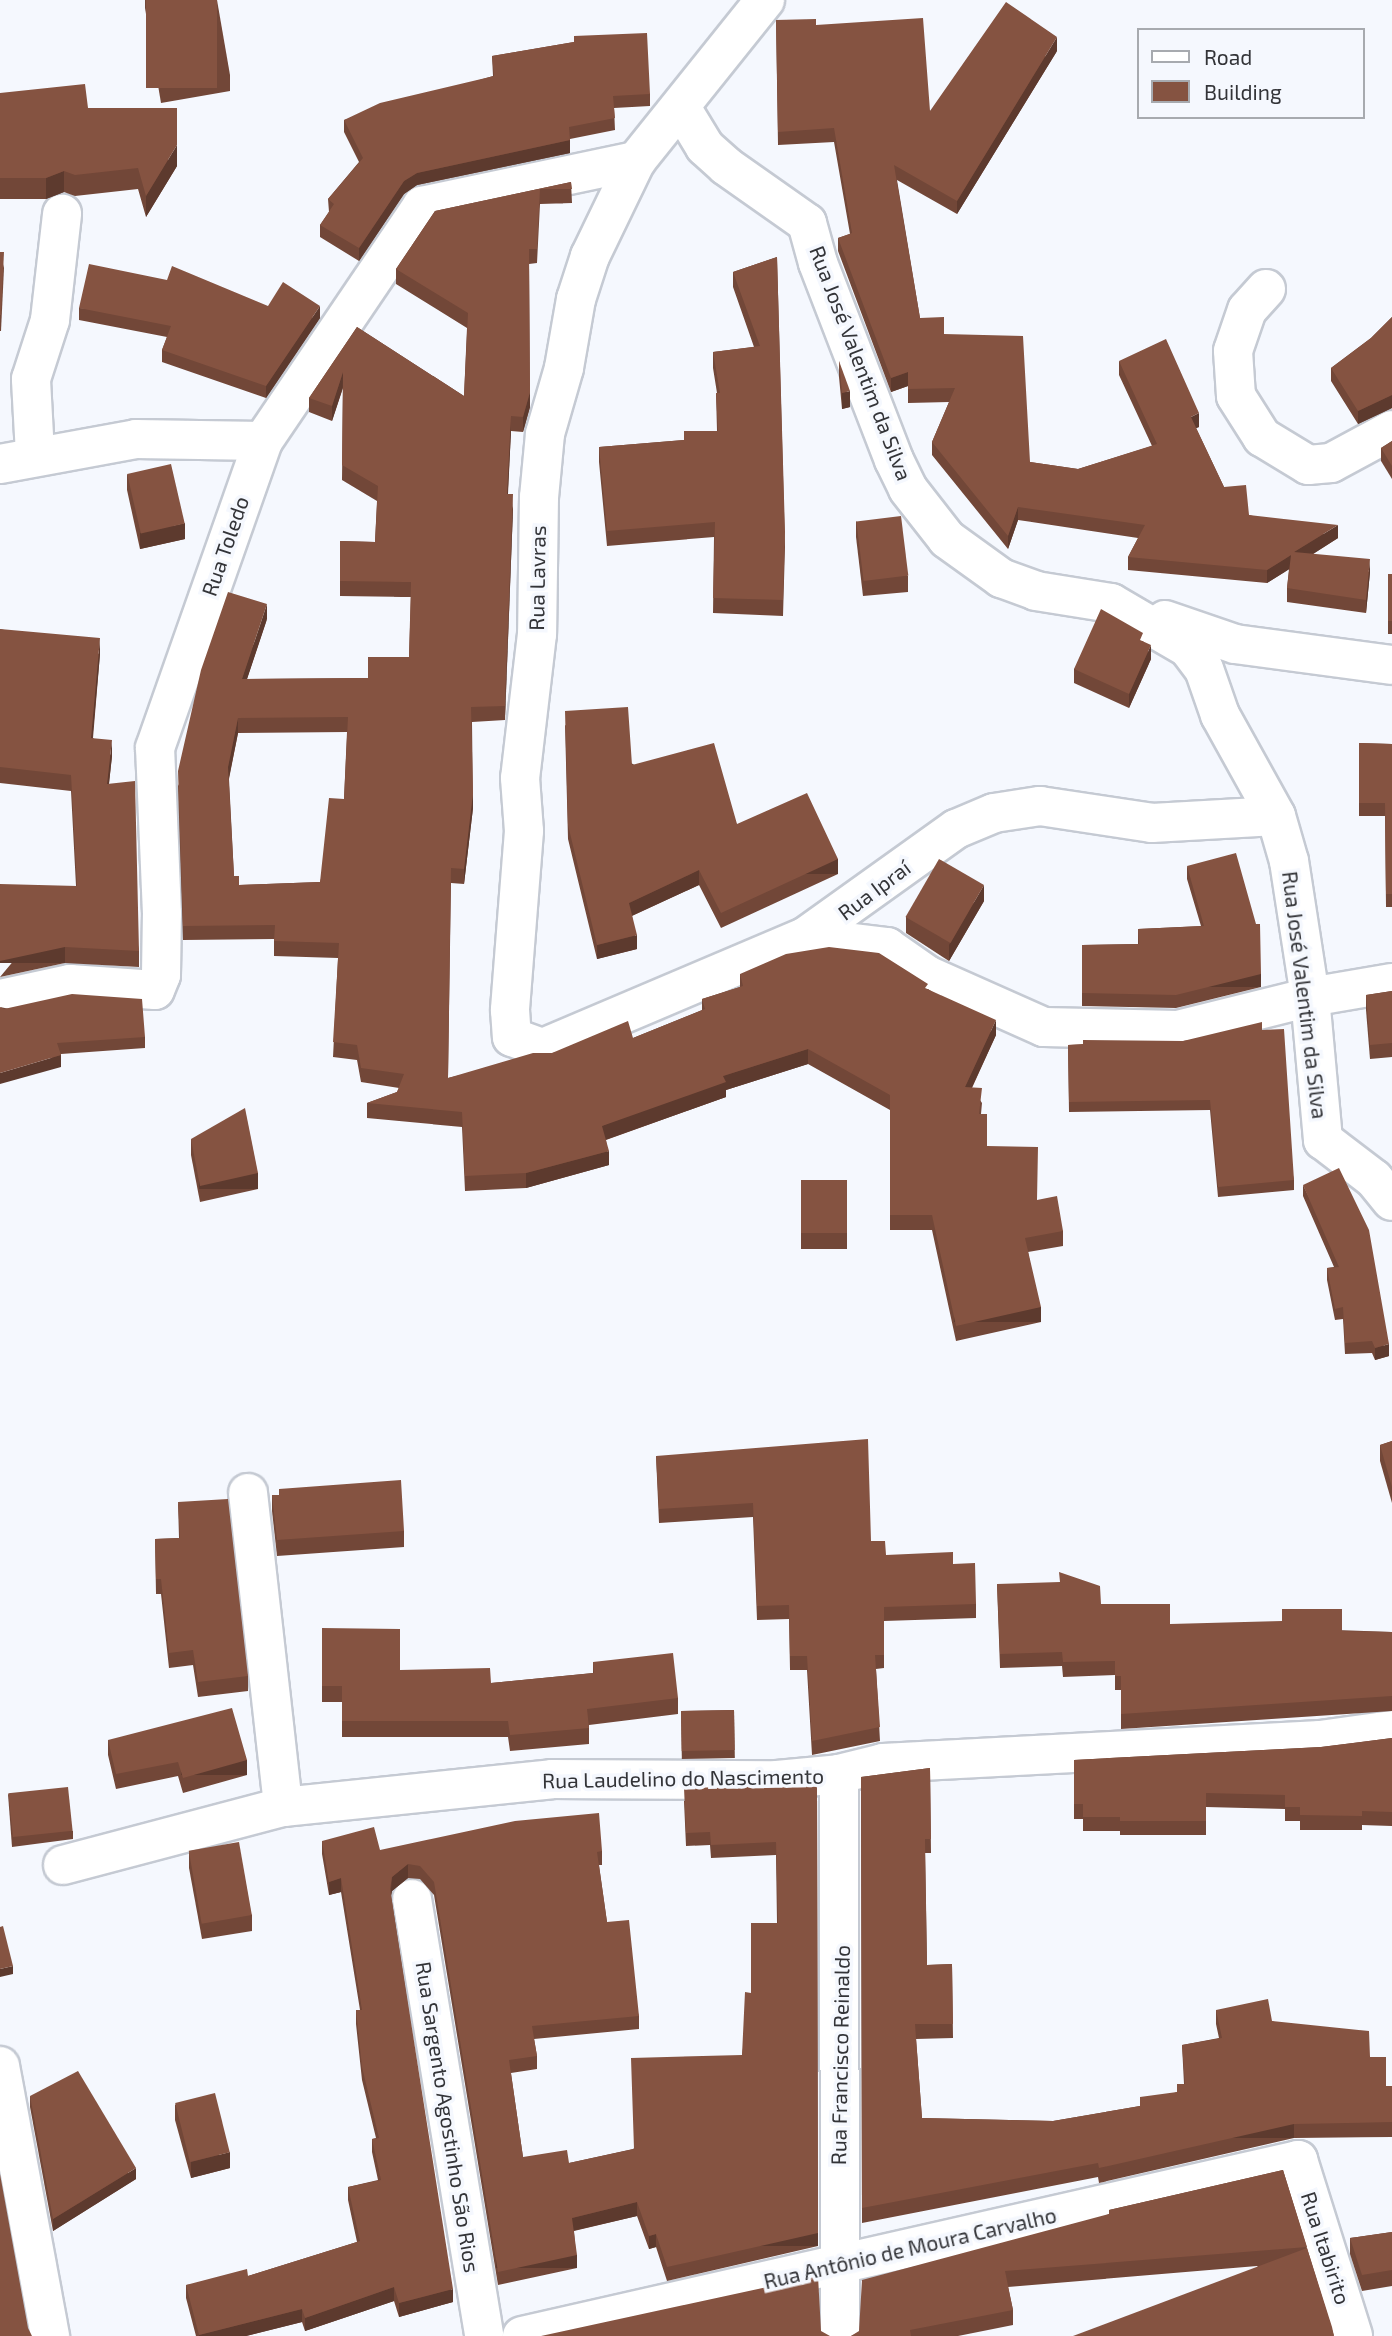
<!DOCTYPE html>
<meta charset="utf-8">
<style>
body{margin:0}
#map{position:relative;width:1392px;height:2336px;overflow:hidden;background:#f5f8fe;font-family:"Exo 2",sans-serif}
div>[style]{position:absolute}
.roads{filter:drop-shadow(2px 0 #c5cad3) drop-shadow(-2px 0 #c5cad3) drop-shadow(0 2px #c5cad3) drop-shadow(0 -2px #c5cad3)}
.minor>*{height:38px;margin:-19px;padding:0 19px;transform-origin:19px;border-radius:19px;background:#fff}
.wall>*{inset:0;background:#724738;transform-origin:0 0}
.shaded-wall>*{inset:0;background:#5d3a2e;transform-origin:0 0}
.building>*{inset:0;background:#855341;transform-origin:0 0}
span{translate:-50% -50%;white-space:nowrap;text-align:center;line-height:1.15;-webkit-text-stroke:7px #f5f8fe;paint-order:stroke}
.street-label{font-size:21px;color:#333438}
.legend{position:absolute;left:1137px;top:28px;width:228px;height:91px;box-sizing:border-box;background:#f5f8fe;border:2px solid #a7aaaf;margin:0;padding:9px 12px;list-style:none;font-size:21px;color:#333438}
.legend li{display:flex;align-items:center;gap:14px;height:35px}
.legend b{width:35px;border:2px solid #a7aaaf}
</style>
<div id="map">
<div class="roads">
<div class="minor">
<i style="left:765px;top:0;width:206px;rotate:128.7deg"></i>
<i style="left:636px;top:161px;width:106px;rotate:115.8deg"></i>
<i style="left:590px;top:256px;width:45px;rotate:108deg"></i>
<i style="left:576px;top:299px;width:70px;rotate:99.9deg"></i>
<i style="left:564px;top:368px;width:69px;rotate:106.1deg"></i>
<i style="left:545px;top:434px;width:63px;rotate:95.4deg"></i>
<i style="left:539px;top:497px;width:137px;rotate:90.8deg"></i>
<i style="left:537px;top:634px;width:145px;rotate:96.7deg"></i>
<i style="left:520px;top:778px;width:53px;rotate:85.7deg"></i>
<i style="left:524px;top:831px;width:180px;rotate:94.5deg"></i>
<i style="left:510px;top:1010px;width:27px;rotate:86deg"></i>
<i style="left:512px;top:1037px;width:33px;rotate:20deg"></i>
<i style="left:543px;top:1048px;width:285px;rotate:-23deg"></i>
<i style="left:805px;top:937px;width:186px;rotate:-35.6deg"></i>
<i style="left:956px;top:829px;width:41px;rotate:-22.8deg"></i>
<i style="left:994px;top:813px;width:47px;rotate:-8.7deg"></i>
<i style="left:1040px;top:806px;width:113px;rotate:8.6deg"></i>
<i style="left:1152px;top:823px;width:124px;rotate:-3.2deg"></i>
<i style="left:682px;top:109px;width:44px;rotate:58.8deg"></i>
<i style="left:705px;top:147px;width:28px;rotate:42deg"></i>
<i style="left:726px;top:166px;width:99px;rotate:35.1deg"></i>
<i style="left:807px;top:223px;width:41px;rotate:74.6deg"></i>
<i style="left:818px;top:263px;width:211px;rotate:68.9deg"></i>
<i style="left:894px;top:460px;width:32px;rotate:64deg"></i>
<i style="left:908px;top:489px;width:63px;rotate:52deg"></i>
<i style="left:947px;top:539px;width:67px;rotate:35.8deg"></i>
<i style="left:1001px;top:578px;width:37px;rotate:20deg"></i>
<i style="left:1036px;top:591px;width:76px;rotate:9.1deg"></i>
<i style="left:1111px;top:603px;width:89px;rotate:30.3deg"></i>
<i style="left:1188px;top:648px;width:26px;rotate:53deg"></i>
<i style="left:1204px;top:669px;width:49px;rotate:70.8deg"></i>
<i style="left:1220px;top:715px;width:115px;rotate:61deg"></i>
<i style="left:1276px;top:816px;width:47px;rotate:73.9deg"></i>
<i style="left:1289px;top:861px;width:138px;rotate:81.2deg"></i>
<i style="left:1310px;top:997px;width:144px;rotate:84.8deg"></i>
<i style="left:1323px;top:1140px;width:64px;rotate:37.4deg"></i>
<i style="left:1374px;top:1179px;width:28px;rotate:51deg"></i>
<i style="left:1266px;top:289px;width:28px;rotate:132deg"></i>
<i style="left:1247px;top:310px;width:43px;rotate:108.9deg"></i>
<i style="left:1233px;top:351px;width:45px;rotate:86.2deg"></i>
<i style="left:1236px;top:396px;width:49px;rotate:57.6deg"></i>
<i style="left:1262px;top:437px;width:54px;rotate:31.3deg"></i>
<i style="left:1308px;top:465px;width:23px;rotate:-5deg"></i>
<i style="left:1331px;top:463px;width:69px;rotate:-28.4deg"></i>
<i style="left:35px;top:454px;width:75px;rotate:-93.1deg"></i>
<i style="left:31px;top:379px;width:62px;rotate:-72.1deg"></i>
<i style="left:50px;top:320px;width:107px;rotate:-83.5deg"></i>
<i style="left:0;top:464px;width:138px;rotate:-10.4deg"></i>
<i style="left:136px;top:439px;width:127px;rotate:0.9deg"></i>
<i style="left:1165px;top:620px;width:74px;rotate:18.9deg"></i>
<i style="left:1235px;top:644px;width:158px;rotate:7.6deg"></i>
<i style="left:805px;top:937px;width:83px;rotate:7deg"></i>
<i style="left:887px;top:947px;width:49px;rotate:35deg"></i>
<i style="left:927px;top:975px;width:128px;rotate:24deg"></i>
<i style="left:1044px;top:1027px;width:134px;rotate:1.3deg"></i>
<i style="left:1178px;top:1030px;width:136px;rotate:-14deg"></i>
<i style="left:1310px;top:997px;width:83px;rotate:-9.7deg"></i>
<i style="left:0;top:999px;width:72px;rotate:-12.1deg"></i>
<i style="left:70px;top:984px;width:85px;rotate:4deg"></i>
<i style="left:155px;top:990px;width:16px;rotate:-68deg"></i>
<i style="left:161px;top:975px;width:61px;rotate:-89.1deg"></i>
<i style="left:162px;top:914px;width:166px;rotate:-92.4deg"></i>
<i style="left:155px;top:748px;width:325px;rotate:-70.6deg"></i>
<i style="left:263px;top:441px;width:284px;rotate:-55.9deg"></i>
<i style="left:422px;top:206px;width:219px;rotate:-11.9deg"></i>
<i style="left:248px;top:1493px;width:316px;rotate:83.6deg"></i>
<i style="left:839px;top:1774px;width:562px;rotate:89.9deg"></i>
<i style="left:63px;top:1865px;width:228px;rotate:-14.8deg"></i>
<i style="left:283px;top:1807px;width:270px;rotate:-5.9deg"></i>
<i style="left:552px;top:1779px;width:225px;rotate:0.3deg"></i>
<i style="left:777px;top:1780px;width:62px;rotate:-5.5deg"></i>
<i style="left:839px;top:1774px;width:45px;rotate:-14deg"></i>
<i style="left:883px;top:1763px;width:438px;rotate:-3deg"></i>
<i style="left:1320px;top:1740px;width:73px;rotate:-7.9deg"></i>
<i style="left:412px;top:1899px;width:443px;rotate:80.6deg"></i>
<i style="left:0;top:2066px;width:275px;rotate:79.5deg"></i>
<i style="left:522px;top:2336px;width:796px;rotate:-12.78deg"></i>
<i style="left:1298px;top:2160px;width:184px;rotate:72.6deg"></i>
</div>
</div>
<div class="wall">
<i style="clip-path:polygon(145px 0,217px 0,230px 75px,230px 91px,161px 103px,145px 8px)"></i>
<i style="clip-path:polygon(776px 20px,816px 25px,930px 111px,1057px 51px,957px 214px,897px 180px,920px 318px,944px 334px,1030px 462px,1078px 469px,1152px 446px,1119px 375px,1119px 361px,1199px 427px,1196px 428px,1224px 487px,1249px 515px,1338px 538px,1313px 554px,1370px 572px,1366px 613px,1287px 602px,1287px 588px,1289px 569px,1267px 583px,1128px 570px,1128px 557px,1138px 538px,1018px 520px,1008px 549px,932px 455px,932px 442px,949px 402px,908px 403px,908px 386px,891px 392px,838px 251px,838px 238px,850px 234px,834px 142px,778px 145px)"></i>
<i style="clip-path:polygon(574px 36px,650px 94px,650px 106px,614px 108px,615px 130px,570px 139px,570px 153px,417px 185px,404px 194px,359px 261px,320px 237px,320px 225px,329px 212px,328px 199px,359px 162px,344px 132px,344px 120px,493px 76px,492px 56px,574px 42px)"></i>
<i style="clip-path:polygon(0 93px,88px 108px,177px 166px,146px 217px,138px 189px,75px 196px,64px 192px,46px 199px,0 199px)"></i>
<i style="clip-path:polygon(evenodd,571px 182px,572px 203px,540px 204px,537px 263px,529px 264px,530px 407px,523px 432px,511px 431px,508px 494px,513px 509px,505px 716px,505px 720px,472px 722px,473px 808px,464px 884px,451px 883px,448px 1078px,552px 1053px,633px 1038px,702px 1010px,702px 999px,740px 987px,740px 974px,928px 989px,996px 1035px,972px 1088px,982px 1103px,981px 1114px,987px 1146px,1037px 1200px,1063px 1231px,1063px 1246px,1028px 1252px,1041px 1322px,956px 1341px,932px 1230px,890px 1230px,890px 1110px,808px 1064px,726px 1090px,726px 1097px,606px 1140px,609px 1165px,526px 1188px,465px 1191px,462px 1127px,367px 1118px,367px 1103px,397px 1092px,399px 1088px,361px 1082px,357px 1060px,333px 1057px,338px 958px,274px 956px,274px 939px,183px 940px,178px 786px,267px 619px,247px 679px,368px 678px,409px 657px,411px 597px,340px 596px,340px 541px,375px 542px,377px 501px,342px 480px,343px 388px,332px 421px,309px 412px,309px 398px,357px 327px,464px 396px,467px 328px,396px 284px,396px 269px,435px 211px,571px 182px,347px 732px,344px 799px,320px 882px,239px 885px,234px 876px,229px 779px,238px 733px,347px 732px)"></i>
<i style="clip-path:polygon(0 252px,4px 268px,1px 331px,0 331px)"></i>
<i style="clip-path:polygon(777px 257px,785px 547px,783px 616px,713px 613px,714px 537px,607px 546px,599px 462px,599px 447px,684px 440px,717px 431px,716px 393px,717px 393px,713px 368px,713px 352px,754px 347px,733px 287px,733px 272px)"></i>
<i style="clip-path:polygon(79px 308px,320px 318px,266px 398px,162px 362px,162px 350px,167px 337px,79px 320px)"></i>
<i style="clip-path:polygon(1392px 317px,1392px 408px,1358px 424px,1331px 381px,1331px 368px,1371px 338px)"></i>
<i style="clip-path:polygon(839px 361px,850px 407px,842px 409px,839px 377px)"></i>
<i style="clip-path:polygon(1392px 441px,1392px 479px,1381px 461px,1381px 448px)"></i>
<i style="clip-path:polygon(127px 474px,185px 539px,140px 549px,127px 490px)"></i>
<i style="clip-path:polygon(856px 521px,908px 576px,908px 592px,863px 596px,856px 537px)"></i>
<i style="left:1388px;top:574px;width:4px;height:60px"></i>
<i style="clip-path:polygon(0 629px,100px 654px,93px 738px,112px 756px,109px 784px,139px 951px,139px 967px,65px 963px,0 977px,76px 886px,71px 791px,0 783px)"></i>
<i style="clip-path:polygon(1143px 641px,1151px 659px,1129px 708px,1074px 683px,1074px 669px)"></i>
<i style="clip-path:polygon(565px 725px,737px 824px,838px 874px,721px 928px,699px 885px,632px 916px,637px 949px,597px 959px,568px 839px)"></i>
<i style="clip-path:polygon(1359px 743px,1392px 744px,1392px 907px,1386px 907px,1385px 816px,1359px 816px)"></i>
<i style="clip-path:polygon(1187px 866px,1261px 987px,1176px 1008px,1082px 1006px,1082px 945px,1138px 944px,1138px 929px,1201px 926px,1187px 879px)"></i>
<i style="clip-path:polygon(984px 901px,949px 961px,906px 933px,906px 917px)"></i>
<i style="clip-path:polygon(1392px 991px,1392px 1057px,1370px 1059px,1366px 1010px,1366px 995px)"></i>
<i style="clip-path:polygon(0 1007px,145px 1037px,145px 1048px,61px 1054px,61px 1067px)"></i>
<i style="clip-path:polygon(1262px 1030px,1294px 1180px,1294px 1190px,1218px 1197px,1210px 1110px,1069px 1112px,1068px 1045px,1183px 1041px)"></i>
<i style="clip-path:polygon(191px 1139px,258px 1189px,200px 1202px,191px 1155px)"></i>
<i style="left:801px;top:1180px;width:46px;height:69px"></i>
<i style="clip-path:polygon(1303px 1185px,1389px 1356px,1375px 1360px,1372px 1353px,1345px 1354px,1343px 1319px,1335px 1320px,1327px 1280px,1327px 1268px,1334px 1267px,1303px 1196px)"></i>
<i style="clip-path:polygon(1392px 1441px,1392px 1503px,1380px 1461px,1380px 1445px)"></i>
<i style="clip-path:polygon(656px 1456px,871px 1541px,886px 1555px,953px 1564px,976px 1604px,976px 1618px,884px 1621px,884px 1668px,876px 1669px,880px 1741px,812px 1755px,807px 1670px,790px 1670px,789px 1619px,757px 1620px,753px 1517px,659px 1523px)"></i>
<i style="clip-path:polygon(272px 1495px,404px 1531px,404px 1547px,277px 1556px,272px 1511px)"></i>
<i style="clip-path:polygon(178px 1502px,248px 1676px,248px 1691px,198px 1697px,193px 1665px,169px 1668px,161px 1594px,156px 1594px,155px 1539px,179px 1538px)"></i>
<i style="clip-path:polygon(997px 1584px,1101px 1604px,1170px 1624px,1392px 1632px,1392px 1711px,1121px 1729px,1121px 1690px,1115px 1690px,1115px 1675px,1063px 1677px,1062px 1666px,1000px 1668px)"></i>
<i style="clip-path:polygon(322px 1628px,400px 1670px,491px 1683px,593px 1673px,593px 1662px,678px 1698px,678px 1714px,589px 1725px,589px 1744px,510px 1751px,508px 1737px,342px 1737px,342px 1702px,322px 1702px)"></i>
<i style="left:734px;top:1710px;width:48px;height:53px;rotate:89deg"></i>
<i style="clip-path:polygon(1392px 1738px,1392px 1826px,1362px 1825px,1362px 1830px,1300px 1830px,1300px 1821px,1285px 1821px,1285px 1809px,1206px 1807px,1206px 1835px,1120px 1835px,1120px 1831px,1083px 1831px,1083px 1819px,1074px 1819px,1074px 1760px,1321px 1747px)"></i>
<i style="clip-path:polygon(108px 1740px,247px 1775px,183px 1793px,178px 1776px,116px 1789px,108px 1755px)"></i>
<i style="clip-path:polygon(930px 1768px,931px 1853px,925px 1853px,927px 1965px,952px 1964px,953px 2038px,916px 2039px,922px 2118px,1053px 2121px,1140px 2106px,1177px 2092px,1184px 2084px,1182px 2045px,1219px 2038px,1216px 2024px,1216px 2010px,1272px 2021px,1370px 2057px,1386px 2086px,1392px 2086px,1392px 2137px,1294px 2138px,1099px 2183px,1098px 2177px,862px 2223px,861px 1777px)"></i>
<i style="clip-path:polygon(817px 1785px,818px 2246px,667px 2281px,656px 2247px,649px 2249px,637px 2216px,574px 2231px,577px 2268px,498px 2285px,434px 1895px,420px 1879px,408px 1878px,392px 1891px,391px 1895px,453px 2302px,399px 2317px,394px 2301px,305px 2331px,302px 2322px,246px 2336px,196px 2336px,186px 2298px,186px 2285px,248px 2276px,357px 2242px,348px 2200px,348px 2187px,378px 2180px,372px 2152px,372px 2139px,376px 2138px,362px 2080px,356px 2024px,356px 2010px,360px 2010px,341px 1892px,329px 1895px,322px 1854px,322px 1841px,380px 1850px,602px 1851px,602px 1865px,599px 1865px,607px 1922px,639px 2016px,639px 2029px,534px 2039px,537px 2056px,537px 2069px,511px 2073px,523px 2157px,569px 2163px,633px 2149px,742px 2055px,751px 1993px,777px 1923px,776px 1855px,711px 1858px,710px 1845px,686px 1846px,684px 1801px)"></i>
<i style="clip-path:polygon(8px 1794px,73px 1831px,73px 1839px,12px 1847px)"></i>
<i style="clip-path:polygon(189px 1852px,252px 1915px,252px 1931px,202px 1939px,189px 1868px)"></i>
<i style="clip-path:polygon(30px 2096px,136px 2179px,53px 2231px,30px 2107px)"></i>
<i style="clip-path:polygon(175px 2104px,230px 2168px,191px 2178px,175px 2120px)"></i>
<i style="clip-path:polygon(1283px 2170px,1334px 2336px,1257px 2266px,1008px 2287px,1013px 2310px,1013px 2325px,958px 2336px,851px 2336px,1109px 2214px,1109px 2210px)"></i>
<i style="clip-path:polygon(1392px 2232px,1392px 2286px,1362px 2291px,1350px 2254px,1350px 2238px)"></i>
</div>
<div class="shaded-wall">
<i style="clip-path:polygon(1057px 37px,1057px 51px,957px 214px,957px 201px)"></i>
<i style="clip-path:polygon(570px 140px,570px 153px,417px 185px,404px 194px,359px 261px,359px 248px,404px 181px,417px 173px)"></i>
<i style="clip-path:polygon(177px 145px,177px 166px,146px 217px,146px 196px)"></i>
<i style="clip-path:polygon(64px 171px,64px 192px,46px 199px,46px 178px)"></i>
<i style="clip-path:polygon(320px 306px,320px 318px,266px 398px,266px 386px)"></i>
<i style="clip-path:polygon(343px 372px,343px 387px,332px 421px,332px 406px)"></i>
<i style="clip-path:polygon(908px 372px,908px 386px,891px 392px,891px 378px)"></i>
<i style="clip-path:polygon(850px 391px,850px 407px,842px 409px,842px 393px)"></i>
<i style="clip-path:polygon(530px 392px,530px 407px,523px 432px,523px 417px)"></i>
<i style="clip-path:polygon(1392px 395px,1392px 408px,1358px 424px,1358px 411px)"></i>
<i style="clip-path:polygon(1199px 413px,1199px 427px,1191px 430px,1191px 417px)"></i>
<i style="clip-path:polygon(511px 416px,511px 431px,507px 508px,507px 494px)"></i>
<i style="clip-path:polygon(513px 494px,513px 509px,505px 720px,505px 706px)"></i>
<i style="clip-path:polygon(1018px 507px,1018px 520px,1008px 549px,1008px 536px)"></i>
<i style="clip-path:polygon(185px 523px,185px 539px,140px 549px,140px 533px)"></i>
<i style="clip-path:polygon(1338px 525px,1338px 538px,1294px 566px,1294px 552px)"></i>
<i style="clip-path:polygon(1291px 555px,1291px 568px,1267px 583px,1267px 570px)"></i>
<i style="clip-path:polygon(1370px 559px,1370px 572px,1366px 613px,1366px 600px)"></i>
<i style="clip-path:polygon(267px 604px,267px 619px,242px 694px,242px 679px)"></i>
<i style="clip-path:polygon(100px 638px,100px 654px,91px 754px,91px 738px)"></i>
<i style="clip-path:polygon(1151px 645px,1151px 659px,1129px 708px,1129px 694px)"></i>
<i style="clip-path:polygon(238px 718px,238px 733px,228px 782px,228px 767px)"></i>
<i style="clip-path:polygon(112px 740px,112px 756px,107px 800px,107px 784px)"></i>
<i style="clip-path:polygon(473px 793px,473px 808px,464px 884px,464px 869px)"></i>
<i style="left:838px;top:859px;width:15px;height:129px;rotate:90deg"></i>
<i style="clip-path:polygon(699px 870px,699px 885px,629px 917px,629px 903px)"></i>
<i style="clip-path:polygon(984px 885px,984px 901px,949px 961px,949px 945px)"></i>
<i style="clip-path:polygon(637px 935px,637px 949px,597px 959px,597px 945px)"></i>
<i style="left:65px;top:947px;width:16px;height:66px;rotate:90deg"></i>
<i style="left:1261px;top:974px;width:13px;height:88px;rotate:90deg"></i>
<i style="clip-path:polygon(996px 1020px,996px 1035px,965px 1102px,965px 1087px)"></i>
<i style="clip-path:polygon(808px 1049px,808px 1064px,726px 1090px,726px 1097px,602px 1141px,602px 1126px,723px 1076px)"></i>
<i style="clip-path:polygon(61px 1055px,61px 1067px,0 1084px,0 1073px)"></i>
<i style="clip-path:polygon(609px 1151px,609px 1165px,526px 1188px,526px 1173px)"></i>
<i style="left:258px;top:1173px;width:16px;height:59px;rotate:90deg"></i>
<i style="left:1041px;top:1307px;width:15px;height:87px;rotate:90deg"></i>
<i style="clip-path:polygon(1389px 1344px,1389px 1356px,1375px 1360px,1375px 1348px)"></i>
<i style="left:247px;top:1760px;width:15px;height:66px;rotate:90deg"></i>
<i style="clip-path:polygon(408px 1864px,408px 1878px,392px 1891px,390px 1903px,392px 1877px)"></i>
<i style="clip-path:polygon(341px 1878px,341px 1892px,329px 1895px,329px 1882px)"></i>
<i style="clip-path:polygon(13px 1966px,13px 1974px,0 1977px,0 1969px)"></i>
<i style="left:1294px;top:2124px;width:14px;height:200px;rotate:90deg"></i>
<i style="clip-path:polygon(230px 2152px,230px 2168px,191px 2178px,191px 2162px)"></i>
<i style="clip-path:polygon(136px 2168px,136px 2179px,53px 2231px,53px 2219px)"></i>
<i style="clip-path:polygon(637px 2202px,637px 2216px,572px 2231px,572px 2218px)"></i>
<i style="left:818px;top:2233px;width:13px;height:155px;rotate:90deg"></i>
<i style="clip-path:polygon(656px 2234px,656px 2247px,649px 2249px,649px 2236px)"></i>
<i style="left:577px;top:2255px;width:13px;height:81px;rotate:90deg"></i>
<i style="clip-path:polygon(394px 2287px,394px 2301px,305px 2331px,305px 2318px)"></i>
<i style="clip-path:polygon(453px 2289px,453px 2302px,399px 2317px,399px 2303px)"></i>
<i style="clip-path:polygon(302px 2309px,302px 2322px,246px 2336px,199px 2336px,199px 2335px)"></i>
</div>
<div class="building">
<i style="left:146px;top:0;width:71px;height:88px"></i>
<i style="clip-path:polygon(1006px 2px,1057px 37px,957px 201px,894px 165px,920px 318px,944px 317px,944px 334px,1023px 336px,1030px 462px,1078px 469px,1157px 444px,1119px 361px,1166px 339px,1199px 413px,1191px 417px,1224px 487px,1246px 485px,1249px 515px,1338px 525px,1294px 552px,1370px 559px,1366px 600px,1287px 588px,1291px 555px,1267px 570px,1128px 557px,1145px 525px,1018px 507px,1008px 536px,932px 442px,955px 388px,908px 389px,908px 372px,891px 378px,838px 238px,852px 233px,834px 128px,778px 132px,776px 20px,816px 19px,816px 25px,923px 18px,930px 111px)"></i>
<i style="clip-path:polygon(647px 33px,650px 94px,613px 96px,615px 118px,569px 127px,570px 140px,417px 173px,404px 181px,359px 248px,320px 225px,334px 204px,328px 199px,363px 158px,344px 120px,380px 103px,494px 76px,492px 56px,574px 42px,574px 36px)"></i>
<i style="clip-path:polygon(85px 84px,88px 108px,177px 108px,177px 145px,146px 196px,138px 168px,75px 175px,64px 171px,46px 178px,0 178px,0 93px)"></i>
<i style="clip-path:polygon(evenodd,571px 182px,572px 189px,540px 189px,537px 249px,529px 249px,530px 392px,523px 417px,511px 416px,507px 494px,513px 494px,505px 701px,505px 706px,471px 707px,473px 793px,464px 869px,451px 868px,448px 1078px,533px 1053px,552px 1053px,628px 1021px,633px 1038px,705px 1009px,702px 999px,743px 986px,740px 974px,786px 954px,829px 947px,879px 953px,928px 984px,925px 988px,996px 1020px,965px 1087px,982px 1088px,979px 1114px,987px 1114px,987px 1146px,1038px 1147px,1037px 1200px,1057px 1196px,1063px 1231px,1025px 1238px,1041px 1307px,956px 1326px,932px 1215px,890px 1215px,890px 1095px,808px 1049px,723px 1076px,726px 1082px,602px 1126px,609px 1151px,526px 1173px,465px 1176px,462px 1112px,367px 1103px,397px 1092px,404px 1074px,361px 1068px,357px 1045px,333px 1042px,339px 943px,274px 941px,275px 925px,183px 926px,178px 771px,201px 670px,228px 592px,267px 604px,242px 679px,368px 678px,368px 657px,409px 657px,411px 582px,340px 581px,340px 541px,375px 542px,378px 486px,342px 465px,343px 372px,332px 406px,309px 398px,357px 327px,464px 396px,468px 313px,396px 269px,435px 211px,571px 182px,348px 717px,344px 799px,329px 798px,320px 882px,239px 885px,239px 876px,234px 876px,228px 767px,238px 718px,348px 717px)"></i>
<i style="clip-path:polygon(0 252px,4px 252px,1px 315px,0 315px)"></i>
<i style="clip-path:polygon(777px 257px,785px 532px,783px 600px,713px 598px,715px 522px,607px 531px,599px 447px,684px 440px,684px 431px,718px 431px,716px 393px,720px 393px,713px 352px,760px 346px,733px 272px)"></i>
<i style="clip-path:polygon(89px 264px,167px 280px,172px 266px,268px 306px,283px 282px,320px 306px,266px 386px,162px 350px,171px 326px,79px 308px)"></i>
<i style="clip-path:polygon(1392px 317px,1392px 395px,1358px 411px,1331px 368px,1371px 338px)"></i>
<i style="clip-path:polygon(839px 361px,850px 391px,842px 393px)"></i>
<i style="clip-path:polygon(1392px 441px,1392px 466px,1381px 448px)"></i>
<i style="left:171px;top:464px;width:61px;height:45px;rotate:77deg"></i>
<i style="left:901px;top:516px;width:60px;height:45px;rotate:83deg"></i>
<i style="left:1388px;top:574px;width:4px;height:47px"></i>
<i style="clip-path:polygon(1101px 609px,1143px 633px,1140px 640px,1151px 645px,1129px 694px,1074px 669px)"></i>
<i style="clip-path:polygon(0 629px,100px 638px,91px 738px,112px 740px,107px 784px,135px 781px,139px 951px,65px 947px,0 961px,0 884px,77px 886px,71px 775px,0 767px)"></i>
<i style="clip-path:polygon(628px 707px,632px 765px,714px 743px,737px 824px,807px 793px,838px 859px,721px 913px,699px 870px,629px 903px,637px 935px,597px 945px,568px 825px,565px 711px)"></i>
<i style="clip-path:polygon(1359px 743px,1392px 744px,1392px 894px,1386px 894px,1385px 803px,1359px 803px)"></i>
<i style="clip-path:polygon(1236px 853px,1256px 924px,1260px 924px,1261px 974px,1176px 995px,1082px 993px,1082px 945px,1139px 944px,1138px 929px,1204px 926px,1187px 866px)"></i>
<i style="left:939px;top:859px;width:52px;height:67px;rotate:30deg"></i>
<i style="clip-path:polygon(1392px 991px,1392px 1043px,1370px 1045px,1366px 995px)"></i>
<i style="clip-path:polygon(72px 994px,142px 999px,145px 1037px,57px 1043px,61px 1055px,0 1073px,0 1007px,4px 1009px)"></i>
<i style="clip-path:polygon(1262px 1022px,1262px 1030px,1284px 1029px,1294px 1180px,1218px 1187px,1210px 1100px,1069px 1102px,1068px 1045px,1083px 1044px,1083px 1040px,1183px 1041px)"></i>
<i style="clip-path:polygon(245px 1108px,258px 1173px,200px 1186px,191px 1139px)"></i>
<i style="clip-path:polygon(1339px 1168px,1369px 1230px,1389px 1344px,1375px 1348px,1372px 1341px,1345px 1343px,1343px 1307px,1335px 1309px,1327px 1268px,1339px 1267px,1303px 1185px)"></i>
<i style="left:801px;top:1180px;width:46px;height:53px"></i>
<i style="clip-path:polygon(868px 1439px,871px 1541px,885px 1541px,886px 1555px,953px 1552px,953px 1564px,975px 1563px,976px 1604px,884px 1607px,884px 1655px,875px 1655px,880px 1727px,812px 1741px,807px 1656px,790px 1656px,789px 1605px,757px 1606px,753px 1503px,659px 1509px,656px 1456px)"></i>
<i style="clip-path:polygon(1392px 1441px,1392px 1487px,1380px 1445px)"></i>
<i style="clip-path:polygon(401px 1480px,404px 1531px,277px 1540px,272px 1495px,279px 1495px,279px 1489px)"></i>
<i style="clip-path:polygon(228px 1499px,248px 1676px,198px 1682px,193px 1650px,169px 1653px,161px 1579px,156px 1579px,155px 1539px,180px 1538px,178px 1502px)"></i>
<i style="clip-path:polygon(1059px 1572px,1100px 1586px,1101px 1604px,1170px 1604px,1170px 1624px,1282px 1621px,1282px 1609px,1342px 1609px,1342px 1631px,1392px 1632px,1392px 1696px,1121px 1714px,1121px 1676px,1115px 1676px,1115px 1661px,1063px 1662px,1062px 1652px,1000px 1654px,997px 1584px,1060px 1582px)"></i>
<i style="clip-path:polygon(322px 1628px,400px 1629px,400px 1670px,490px 1668px,491px 1683px,594px 1673px,593px 1662px,673px 1653px,678px 1698px,587px 1709px,589px 1728px,510px 1735px,508px 1721px,342px 1721px,342px 1686px,322px 1686px)"></i>
<i style="clip-path:polygon(232px 1708px,247px 1760px,183px 1778px,178px 1762px,116px 1774px,108px 1740px)"></i>
<i style="left:734px;top:1710px;width:40px;height:53px;rotate:89deg"></i>
<i style="clip-path:polygon(1392px 1738px,1392px 1812px,1362px 1811px,1362px 1816px,1300px 1815px,1300px 1807px,1285px 1807px,1285px 1795px,1206px 1793px,1206px 1821px,1120px 1821px,1120px 1817px,1083px 1817px,1083px 1804px,1074px 1804px,1074px 1760px,1321px 1747px)"></i>
<i style="clip-path:polygon(930px 1768px,931px 1839px,925px 1839px,927px 1965px,952px 1964px,953px 2024px,915px 2024px,922px 2118px,1053px 2121px,1140px 2106px,1140px 2097px,1177px 2092px,1177px 2084px,1185px 2084px,1182px 2045px,1222px 2038px,1216px 2010px,1268px 1999px,1272px 2021px,1369px 2031px,1370px 2057px,1386px 2057px,1386px 2086px,1392px 2086px,1392px 2122px,1294px 2124px,1099px 2168px,1098px 2163px,862px 2208px,861px 1777px)"></i>
<i style="clip-path:polygon(817px 1785px,818px 2233px,667px 2267px,656px 2234px,649px 2236px,637px 2202px,572px 2218px,577px 2255px,498px 2272px,434px 1882px,420px 1866px,408px 1864px,392px 1877px,390px 1889px,453px 2289px,399px 2303px,394px 2287px,305px 2318px,302px 2309px,199px 2335px,186px 2285px,247px 2269px,248px 2276px,360px 2241px,348px 2187px,381px 2180px,372px 2139px,379px 2138px,362px 2067px,356px 2010px,362px 2010px,341px 1878px,329px 1882px,322px 1841px,374px 1827px,380px 1850px,515px 1821px,599px 1813px,602px 1851px,597px 1852px,607px 1922px,629px 1920px,639px 2016px,532px 2026px,537px 2056px,509px 2060px,523px 2157px,567px 2150px,569px 2163px,634px 2149px,631px 2058px,742px 2055px,745px 1992px,751px 1993px,751px 1923px,778px 1923px,776px 1842px,711px 1845px,710px 1832px,686px 1833px,684px 1788px)"></i>
<i style="left:68px;top:1787px;width:44px;height:60px;rotate:84deg"></i>
<i style="left:239px;top:1842px;width:74px;height:51px;rotate:80deg"></i>
<i style="clip-path:polygon(3px 1926px,13px 1966px,0 1969px,0 1927px)"></i>
<i style="clip-path:polygon(78px 2071px,136px 2168px,53px 2219px,30px 2096px)"></i>
<i style="left:215px;top:2093px;width:61px;height:41px;rotate:76deg"></i>
<i style="clip-path:polygon(1283px 2170px,1307px 2247px,1005px 2271px,1013px 2310px,910px 2330px,911px 2336px,851px 2336px,859px 2331px,862px 2280px,1109px 2214px,1109px 2210px)"></i>
<i style="clip-path:polygon(0 2174px,28px 2328px,32px 2336px,0 2336px)"></i>
<i style="clip-path:polygon(1392px 2232px,1392px 2270px,1362px 2275px,1350px 2238px)"></i>
<i style="clip-path:polygon(1307px 2248px,1332px 2327px,1334px 2336px,1073px 2336px)"></i>
<i style="clip-path:polygon(818px 2276px,821px 2331px,830px 2336px,541px 2336px)"></i>
</div>
<div class="street-label">
<span style="left:861px;top:363px;rotate:69deg">Rua José Valentim da Silva</span>
<span style="left:225px;top:546px;rotate:-71deg">Rua Toledo</span>
<span style="left:537px;top:578px;rotate:-89deg">Rua Lavras</span>
<span style="left:874px;top:890px;rotate:-37deg">Rua Ipraí</span>
<span style="left:1305px;top:995px;rotate:83deg">Rua José Valentim da Silva</span>
<span style="left:683px;top:1778px;rotate:-1deg">Rua Laudelino do Nascimento</span>
<span style="left:840px;top:2055px;rotate:-89deg">Rua Francisco Reinaldo</span>
<span style="left:448px;top:2117px;rotate:81deg">Rua Sargento Agostinho São Rios</span>
<span style="left:910px;top:2248px;rotate:-13deg">Rua Antônio de Moura Carvalho</span>
<span style="left:1326px;top:2248px;rotate:72deg">Rua Itabirito</span>
</div>
<ul class="legend">
<li><b style="height:9px;background:#fff"></b>Road</li>
<li><b style="height:19px;background:#855341"></b>Building</li>
</ul>
</div>
